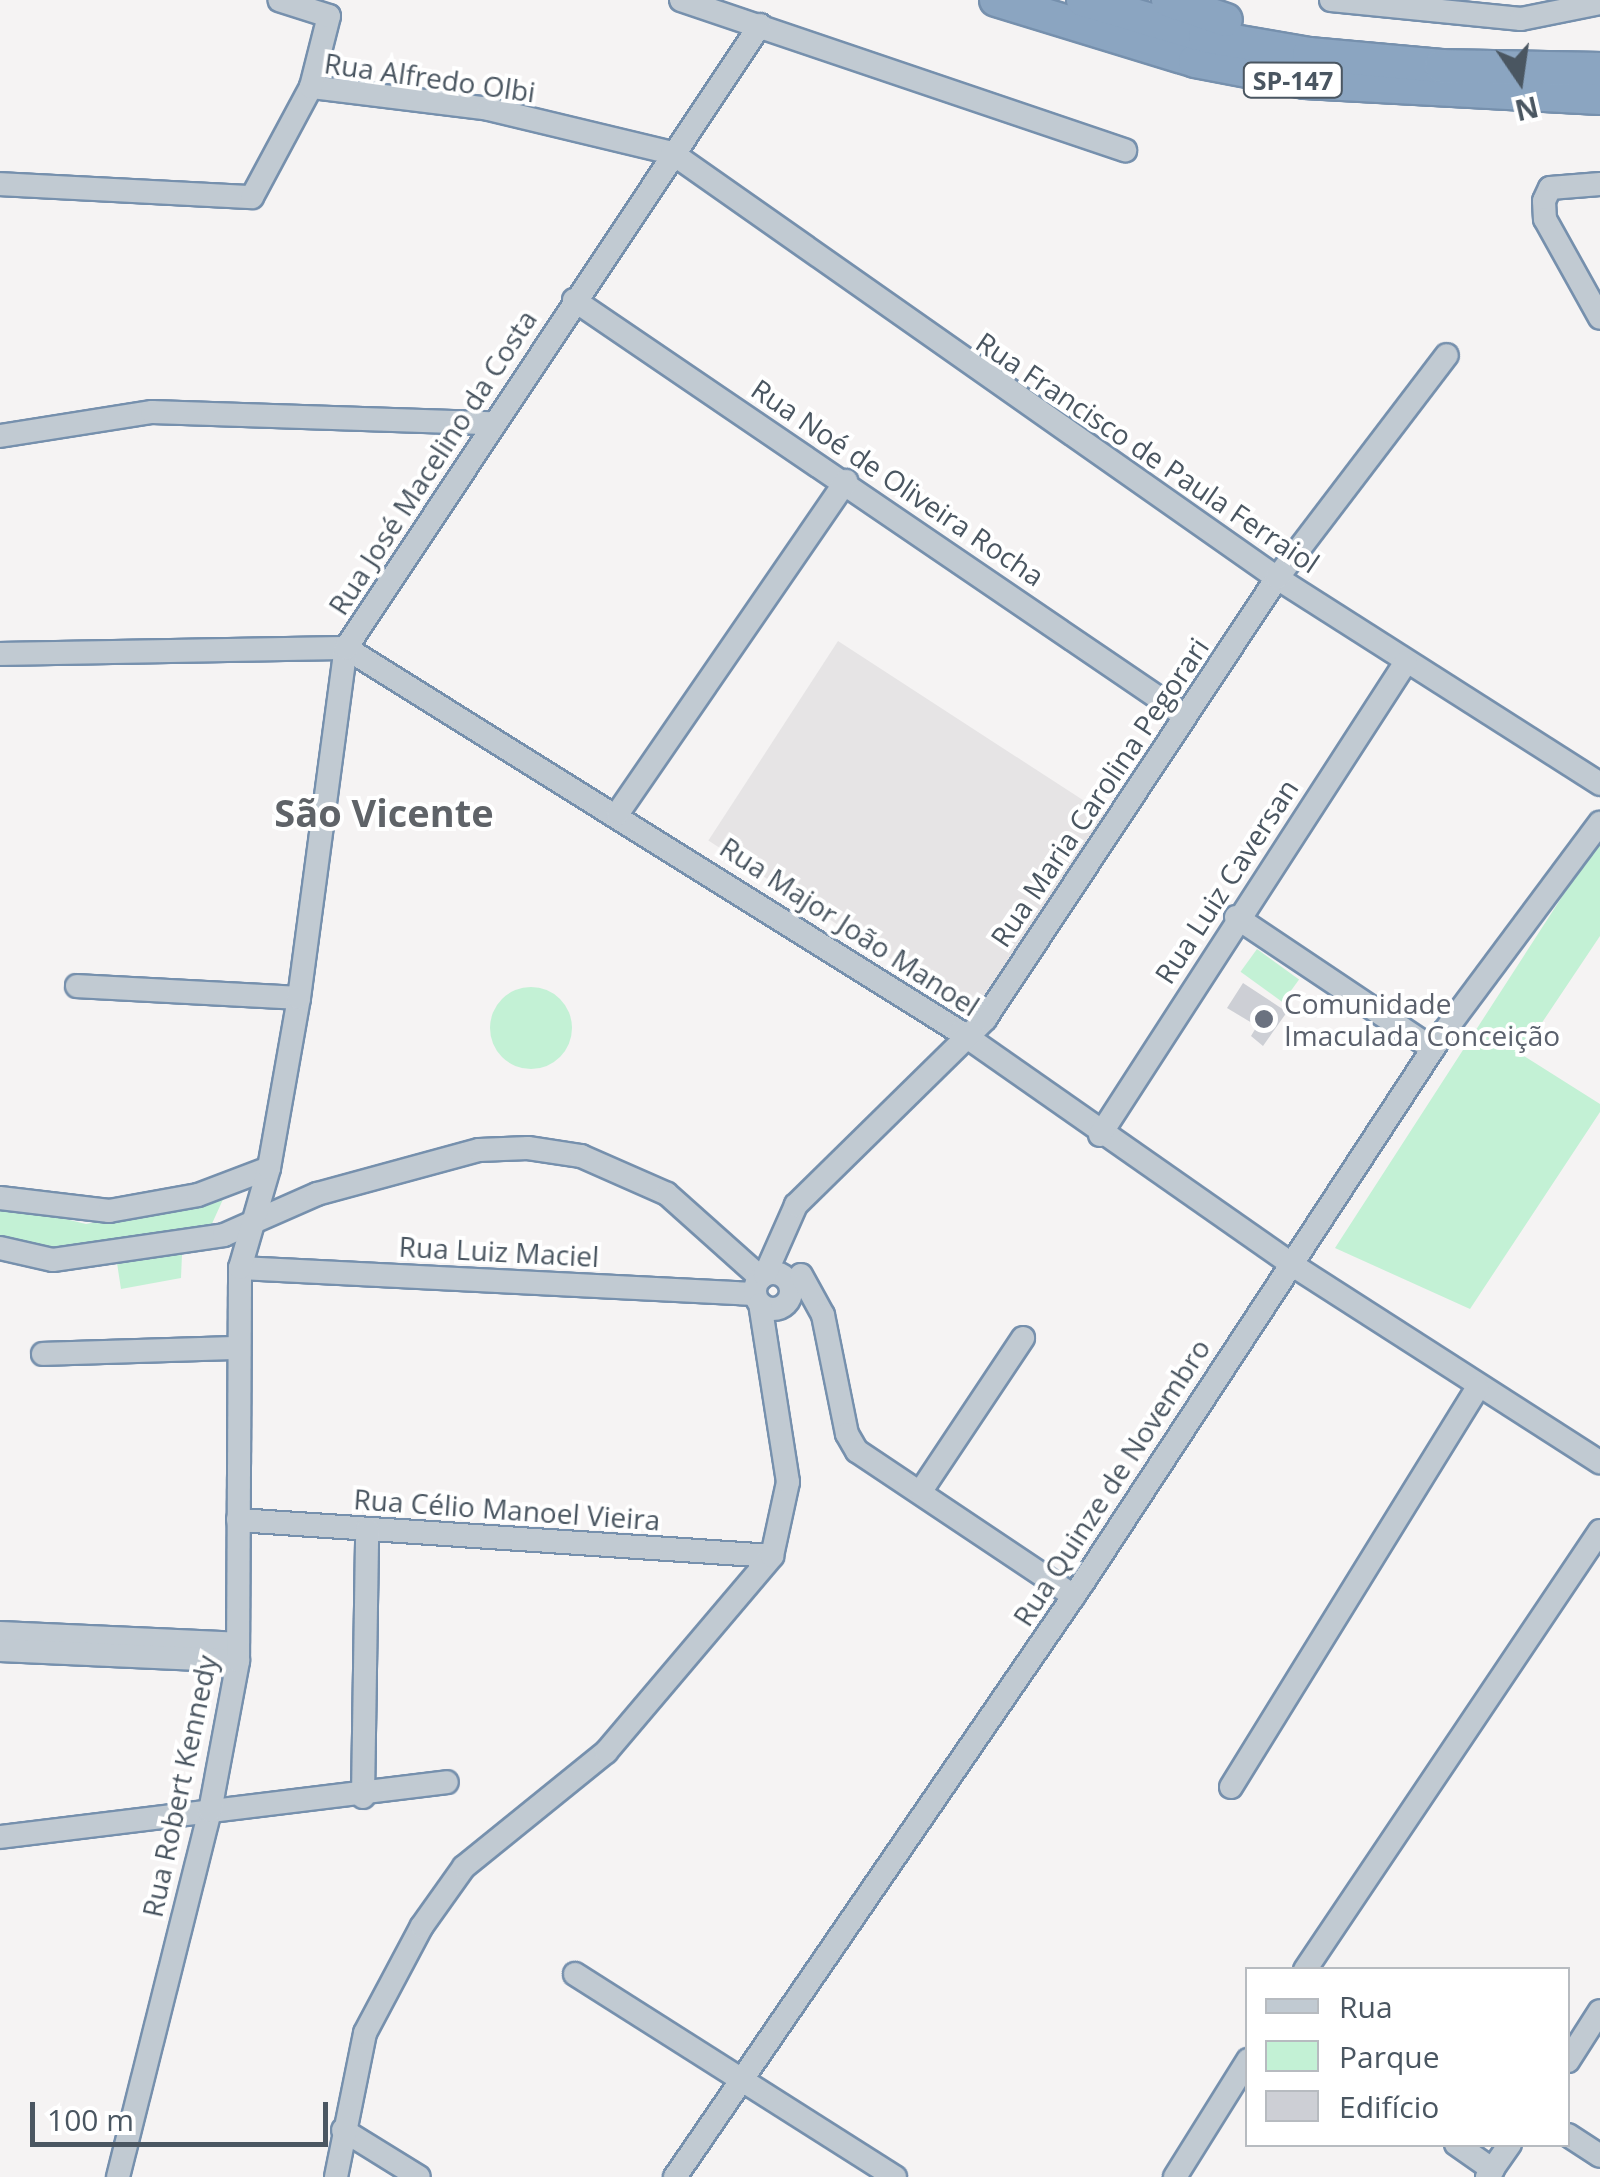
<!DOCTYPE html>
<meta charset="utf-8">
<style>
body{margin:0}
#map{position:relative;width:1600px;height:2177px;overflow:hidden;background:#f5f3f3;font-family:"Open Sans",sans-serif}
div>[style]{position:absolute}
.education>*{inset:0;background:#e6e4e5;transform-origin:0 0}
.green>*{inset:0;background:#c3f1d5;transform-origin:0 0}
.round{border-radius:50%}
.building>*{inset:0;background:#cdcfd5}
.roads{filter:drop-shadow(2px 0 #7690ad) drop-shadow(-2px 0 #7690ad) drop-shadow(0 2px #7690ad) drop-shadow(0 -2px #7690ad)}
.minor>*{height:22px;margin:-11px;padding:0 11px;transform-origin:11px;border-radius:11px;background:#c1cad2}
.minor>.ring{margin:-11px;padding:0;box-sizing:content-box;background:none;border:22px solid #c1cad2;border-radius:50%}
.highway>*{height:32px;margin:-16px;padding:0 16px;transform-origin:16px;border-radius:16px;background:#8ba5c1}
.dots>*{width:28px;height:28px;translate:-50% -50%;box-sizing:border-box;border:5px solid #fff;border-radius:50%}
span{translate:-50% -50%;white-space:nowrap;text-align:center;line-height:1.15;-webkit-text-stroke:8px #fff;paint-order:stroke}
.shield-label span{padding:2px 8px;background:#fff;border:2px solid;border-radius:8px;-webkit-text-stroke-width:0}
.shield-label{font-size:25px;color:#4a5661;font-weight:700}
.street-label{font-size:28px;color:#4a5661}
.worship-label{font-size:28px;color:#5b616d}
.left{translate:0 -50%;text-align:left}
.district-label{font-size:38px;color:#5f6368;font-weight:700}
.legend{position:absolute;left:1245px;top:1967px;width:325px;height:180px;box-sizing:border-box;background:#fff;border:2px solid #b7bbc0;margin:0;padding:12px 18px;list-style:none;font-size:30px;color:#4a5661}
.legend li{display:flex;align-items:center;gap:20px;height:50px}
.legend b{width:50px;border:2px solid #b7bbc0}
.north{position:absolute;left:1470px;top:30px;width:100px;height:100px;-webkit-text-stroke:8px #fff;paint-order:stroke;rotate:167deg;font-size:28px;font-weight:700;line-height:40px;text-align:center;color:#4a5661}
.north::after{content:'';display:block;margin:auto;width:35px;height:45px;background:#4a5661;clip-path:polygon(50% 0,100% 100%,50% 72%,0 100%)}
.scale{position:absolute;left:30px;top:2102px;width:298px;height:45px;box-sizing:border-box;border:5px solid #4a5661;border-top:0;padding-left:12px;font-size:30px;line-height:35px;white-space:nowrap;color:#4a5661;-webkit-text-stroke:8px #fff;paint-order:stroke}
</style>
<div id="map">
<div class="education">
<i style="left:838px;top:641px;width:321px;height:238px;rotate:33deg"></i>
</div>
<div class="green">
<i style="clip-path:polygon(1600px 838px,1600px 936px,1521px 1054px,1600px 1104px,1600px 1112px,1470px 1309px,1335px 1248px)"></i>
<i style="left:1257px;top:949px;width:52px;height:28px;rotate:36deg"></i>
<i class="round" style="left:490px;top:987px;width:82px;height:82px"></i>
<i style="clip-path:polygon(225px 1195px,210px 1228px,72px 1251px,0 1239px,0 1203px,86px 1224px)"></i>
<i style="clip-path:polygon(182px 1254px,181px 1278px,121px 1289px,117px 1263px)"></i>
</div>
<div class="building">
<i style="clip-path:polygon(1243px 983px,1287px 1012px,1263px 1046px,1251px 1036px,1257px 1026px,1227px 1008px)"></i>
</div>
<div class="roads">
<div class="minor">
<i style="left:681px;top:0;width:469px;rotate:18.7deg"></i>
<i style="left:1331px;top:0;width:191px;rotate:5.7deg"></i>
<i style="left:1521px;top:19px;width:81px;rotate:-11.4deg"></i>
<i style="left:311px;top:87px;width:179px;rotate:7deg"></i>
<i style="left:489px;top:109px;width:188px;rotate:13.5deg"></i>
<i style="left:672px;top:153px;width:739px;rotate:35.09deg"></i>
<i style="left:1277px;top:578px;width:383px;rotate:32.5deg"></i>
<i style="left:0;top:184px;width:252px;rotate:3deg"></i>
<i style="left:252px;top:197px;width:125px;rotate:-61.8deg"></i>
<i style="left:311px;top:87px;width:73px;rotate:-75.8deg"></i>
<i style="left:329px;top:16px;width:52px;rotate:-162.3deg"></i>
<i style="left:1600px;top:184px;width:50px;rotate:175.4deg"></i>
<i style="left:1550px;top:188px;width:14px;rotate:115deg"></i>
<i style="left:1544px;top:201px;width:18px;rotate:87deg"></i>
<i style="left:1545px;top:219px;width:113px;rotate:60.9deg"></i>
<i style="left:574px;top:300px;width:739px;rotate:34.25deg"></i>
<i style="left:0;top:436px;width:154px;rotate:-9deg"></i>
<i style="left:152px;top:412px;width:339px;rotate:1.9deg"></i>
<i style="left:0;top:654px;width:346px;rotate:-1deg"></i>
<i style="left:346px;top:648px;width:724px;rotate:32.02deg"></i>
<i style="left:960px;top:1032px;width:404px;rotate:35deg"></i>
<i style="left:1291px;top:1264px;width:367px;rotate:32.7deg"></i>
<i style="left:618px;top:813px;width:403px;rotate:-55.5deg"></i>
<i style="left:1236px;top:917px;width:237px;rotate:33.8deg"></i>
<i style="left:77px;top:986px;width:222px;rotate:3.1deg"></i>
<i style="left:1100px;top:1135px;width:563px;rotate:-57.1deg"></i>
<i style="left:0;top:1198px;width:110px;rotate:6.8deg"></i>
<i style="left:109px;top:1211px;width:90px;rotate:-10.2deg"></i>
<i style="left:198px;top:1195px;width:76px;rotate:-20.8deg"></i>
<i style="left:0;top:1248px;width:54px;rotate:12.8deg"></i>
<i style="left:53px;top:1260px;width:173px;rotate:-8.3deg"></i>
<i style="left:224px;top:1235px;width:102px;rotate:-23.8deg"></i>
<i style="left:317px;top:1194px;width:168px;rotate:-15.2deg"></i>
<i style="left:479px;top:1150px;width:49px;rotate:-2.3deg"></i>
<i style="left:528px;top:1148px;width:54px;rotate:8.6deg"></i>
<i style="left:581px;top:1156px;width:94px;rotate:23.8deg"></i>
<i style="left:667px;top:1194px;width:126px;rotate:41.8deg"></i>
<i style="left:240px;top:1268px;width:515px;rotate:2.9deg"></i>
<i class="ring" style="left:755px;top:1273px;width:14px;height:14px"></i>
<i style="left:765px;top:1275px;width:77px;rotate:-66.1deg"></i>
<i style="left:796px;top:1205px;width:265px;rotate:-44.5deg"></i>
<i style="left:985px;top:1019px;width:529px;rotate:-56.49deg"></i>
<i style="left:1277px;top:578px;width:280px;rotate:-52.7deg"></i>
<i style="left:801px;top:1275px;width:46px;rotate:61.2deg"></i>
<i style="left:823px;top:1315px;width:121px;rotate:78.6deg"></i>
<i style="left:847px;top:1434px;width:20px;rotate:60deg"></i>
<i style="left:857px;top:1451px;width:261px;rotate:33.8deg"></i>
<i style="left:43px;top:1354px;width:196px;rotate:-1.8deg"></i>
<i style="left:921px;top:1491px;width:184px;rotate:-56.3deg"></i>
<i style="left:238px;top:1520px;width:535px;rotate:3.86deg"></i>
<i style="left:0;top:1633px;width:238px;rotate:2.6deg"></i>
<i style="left:0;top:1650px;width:238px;rotate:2.6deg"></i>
<i style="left:1231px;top:1787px;width:469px;rotate:-58.3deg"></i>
<i style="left:363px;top:1797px;width:268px;rotate:-89.1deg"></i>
<i style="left:0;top:1837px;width:450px;rotate:-7deg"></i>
<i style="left:1305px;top:1970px;width:529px;rotate:-56.1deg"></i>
<i style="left:575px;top:1974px;width:379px;rotate:32.4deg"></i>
<i style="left:1568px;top:2061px;width:59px;rotate:-57.4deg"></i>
<i style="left:343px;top:2130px;width:89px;rotate:31.7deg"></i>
<i style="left:1568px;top:2135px;width:38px;rotate:33deg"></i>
<i style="left:1456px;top:2144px;width:45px;rotate:35.1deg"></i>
<i style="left:118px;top:2177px;width:377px;rotate:-75.9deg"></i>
<i style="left:210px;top:1811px;width:153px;rotate:-79.4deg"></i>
<i style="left:238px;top:1661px;width:393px;rotate:-89.7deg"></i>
<i style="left:240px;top:1268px;width:104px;rotate:-73.8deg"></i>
<i style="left:269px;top:1168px;width:173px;rotate:-80deg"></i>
<i style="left:299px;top:998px;width:353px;rotate:-82.4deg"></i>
<i style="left:346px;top:648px;width:748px;rotate:-56.39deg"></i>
<i style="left:336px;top:2177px;width:147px;rotate:-78.6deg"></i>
<i style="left:365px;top:2033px;width:121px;rotate:-62deg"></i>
<i style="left:422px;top:1926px;width:72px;rotate:-54.6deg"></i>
<i style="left:464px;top:1867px;width:183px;rotate:-39deg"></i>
<i style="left:606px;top:1752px;width:257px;rotate:-49.7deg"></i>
<i style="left:772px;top:1556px;width:76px;rotate:-77.8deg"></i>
<i style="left:788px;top:1482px;width:180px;rotate:-98.9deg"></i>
<i style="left:675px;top:2177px;width:723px;rotate:-55.54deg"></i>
<i style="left:1084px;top:1581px;width:657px;rotate:-56.75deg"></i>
<i style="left:1444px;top:1032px;width:261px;rotate:-53.3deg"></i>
<i style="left:1175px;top:2177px;width:138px;rotate:-58deg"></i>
<i style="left:1487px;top:2177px;width:40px;rotate:-55.1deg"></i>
</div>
<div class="highway">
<i style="left:996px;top:0;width:208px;rotate:17deg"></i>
<i style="left:1195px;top:61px;width:112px;rotate:10.8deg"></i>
<i style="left:1305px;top:82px;width:295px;rotate:3.1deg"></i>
<i style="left:1083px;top:0;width:127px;rotate:16.4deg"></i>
<i style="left:1205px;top:36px;width:106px;rotate:9.8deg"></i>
<i style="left:1309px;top:54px;width:133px;rotate:5.2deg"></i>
<i style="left:1441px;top:66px;width:159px;rotate:1.1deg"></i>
<i style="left:1168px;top:0;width:61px;rotate:19deg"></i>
</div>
</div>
<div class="dots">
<i style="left:1264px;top:1019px;background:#6b7280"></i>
</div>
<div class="shield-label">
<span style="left:1293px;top:80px">SP-147</span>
</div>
<div class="street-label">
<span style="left:430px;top:77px;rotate:8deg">Rua Alfredo Olbi</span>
<span style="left:1148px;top:452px;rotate:34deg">Rua Francisco de Paula Ferraiol</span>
<span style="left:432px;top:462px;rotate:-57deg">Rua José Macelino da Costa</span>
<span style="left:898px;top:482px;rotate:34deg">Rua Noé de Oliveira Rocha</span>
<span style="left:1099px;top:792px;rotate:-56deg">Rua Maria Carolina Pegorari</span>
<span style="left:1226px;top:881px;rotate:-57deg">Rua Luiz Caversan</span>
<span style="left:850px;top:926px;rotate:33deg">Rua Major João Manoel</span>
<span style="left:499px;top:1251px;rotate:3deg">Rua Luiz Maciel</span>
<span style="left:1111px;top:1482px;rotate:-57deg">Rua Quinze de Novembro</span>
<span style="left:507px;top:1509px;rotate:4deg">Rua Célio Manoel Vieira</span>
<span style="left:179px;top:1786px;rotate:-78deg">Rua Robert Kennedy</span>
</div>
<div class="worship-label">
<span class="left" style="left:1284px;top:1019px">Comunidade<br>Imaculada Conceição</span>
</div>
<div class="district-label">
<span style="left:384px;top:813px">São Vicente</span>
</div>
<ul class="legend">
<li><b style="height:12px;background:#c1cad2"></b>Rua</li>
<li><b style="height:28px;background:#c3f1d5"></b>Parque</li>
<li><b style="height:28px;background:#cdcfd5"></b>Edifício</li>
</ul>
<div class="north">N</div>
<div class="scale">100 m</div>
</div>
